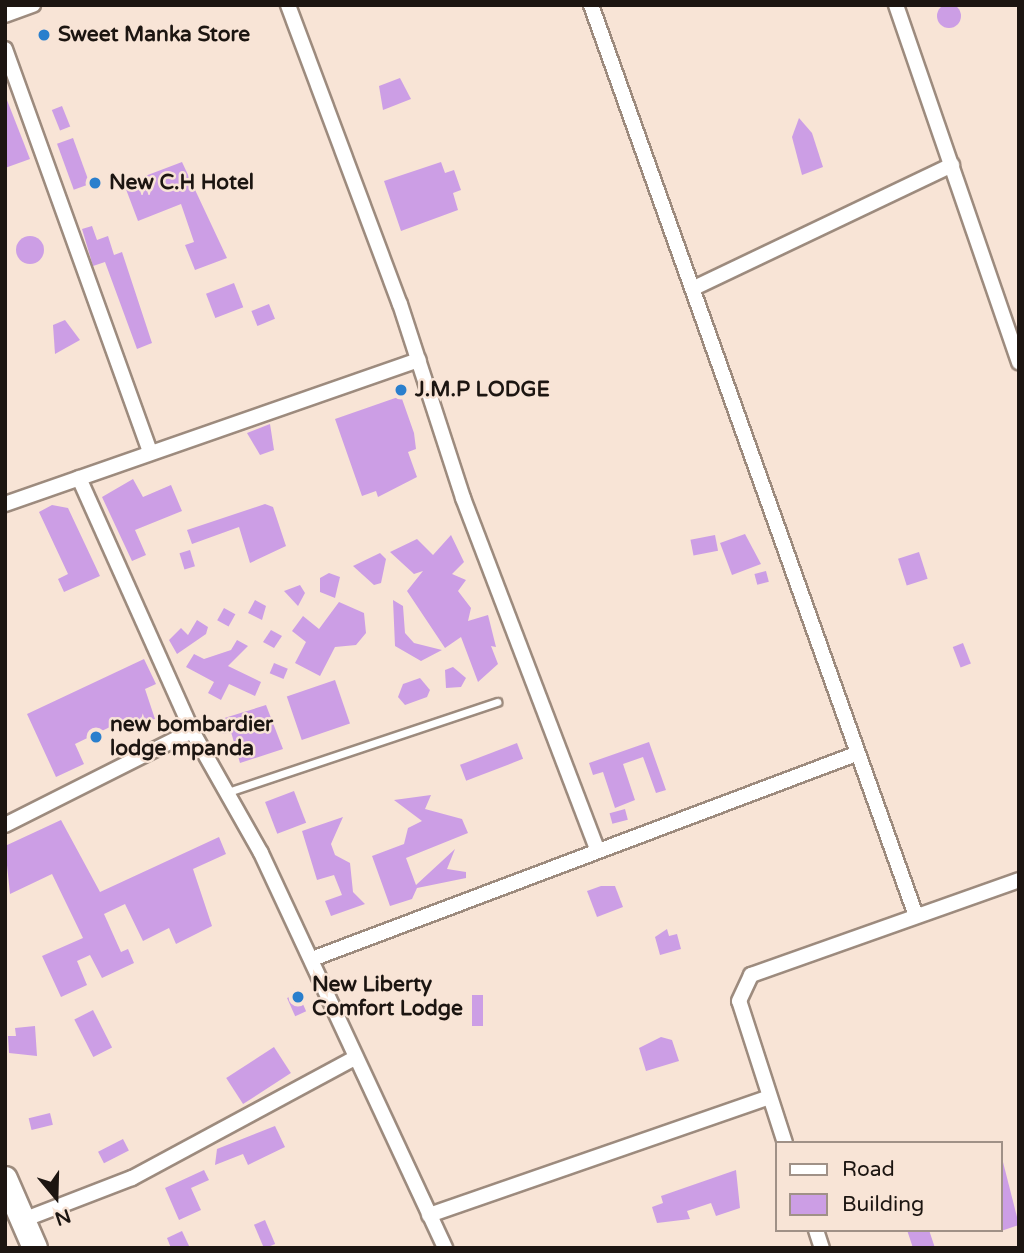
<!DOCTYPE html>
<style>
body{margin:0}
#map{position:relative;width:1024px;height:1253px;overflow:hidden;background:#f8e4d6;font-family:"Varela Round",sans-serif}
div>[style]{position:absolute}
.building>*{inset:0;background:#cc9ee5;transform-origin:0 0}
.round{border-radius:50%}
.roads{filter:drop-shadow(2px 0 #9d8b7e) drop-shadow(-2px 0 #9d8b7e) drop-shadow(0 2px #9d8b7e) drop-shadow(0 -2px #9d8b7e)}
.lane>*{height:7px;margin:-3.5px;padding:0 3.5px;transform-origin:3.5px;border-radius:3.5px;background:#fff}
.street>*{height:14px;margin:-7px;padding:0 7px;transform-origin:7px;border-radius:7px;background:#fff}
.highway>*{height:24px;margin:-12px;padding:0 12px;transform-origin:12px;border-radius:12px;background:#fff}
.dots>*{width:19px;height:19px;translate:-50% -50%;box-sizing:border-box;border:4px solid #f8e4d6;border-radius:50%}
span{translate:-50% -50%;white-space:nowrap;text-align:center;line-height:1.15;-webkit-text-stroke:5px #f8e4d6;paint-order:stroke}
.poi-label{font-size:21px;color:#1c1511;font-weight:700}
.left{translate:0 -50%;text-align:left}
.frame{position:absolute;inset:0;border:7px solid #1c1511;pointer-events:none}
.legend{position:absolute;left:775px;top:1141px;width:228px;height:91px;box-sizing:border-box;background:#f8e4d6;border:2px solid #a09187;margin:0;padding:9px 12px;list-style:none;font-size:21px;color:#1c1511}
.legend li{display:flex;align-items:center;gap:14px;height:35px}
.legend b{width:35px;border:2px solid #a09187}
.north{position:absolute;left:21px;top:1162px;width:70px;height:70px;-webkit-text-stroke:5px #f8e4d6;paint-order:stroke;rotate:161deg;font-size:19px;font-weight:700;line-height:28px;text-align:center;color:#1c1511}
.north::after{content:'';display:block;margin:auto;width:24px;height:32px;background:#1c1511;clip-path:polygon(50% 0,100% 100%,50% 72%,0 100%)}
</style>
<div id="map">
<div class="building">
<i class="round" style="left:937px;top:4px;width:24px;height:24px"></i>
<i style="clip-path:polygon(400px 78px,411px 99px,383px 110px,379px 86px)"></i>
<i style="clip-path:polygon(5px 95px,30px 159px,5px 168px)"></i>
<i style="left:62px;top:106px;width:22px;height:11px;rotate:68deg"></i>
<i style="clip-path:polygon(799px 118px,812px 133px,823px 167px,802px 175px,792px 137px)"></i>
<i style="left:73px;top:138px;width:49px;height:17px;rotate:70deg"></i>
<i style="clip-path:polygon(182px 162px,227px 258px,195px 270px,185px 245px,194px 242px,181px 204px,138px 221px,124px 184px)"></i>
<i style="clip-path:polygon(441px 162px,445px 173px,454px 170px,461px 190px,453px 193px,458px 210px,401px 231px,384px 181px)"></i>
<i style="clip-path:polygon(92px 226px,97px 240px,108px 236px,114px 255px,122px 252px,152px 343px,137px 349px,105px 262px,93px 266px,82px 229px)"></i>
<i class="round" style="left:16px;top:236px;width:28px;height:28px"></i>
<i style="left:234px;top:283px;width:26px;height:30px;rotate:69deg"></i>
<i style="left:269px;top:304px;width:16px;height:19px;rotate:68deg"></i>
<i style="clip-path:polygon(65px 320px,80px 340px,55px 354px,53px 325px)"></i>
<i style="clip-path:polygon(401px 396px,414px 433px,416px 449px,408px 452px,417px 477px,378px 497px,376px 491px,362px 496px,335px 419px)"></i>
<i style="clip-path:polygon(270px 424px,274px 450px,260px 455px,247px 433px)"></i>
<i style="clip-path:polygon(133px 479px,143px 497px,171px 485px,182px 511px,135px 530px,146px 555px,132px 561px,102px 497px)"></i>
<i style="clip-path:polygon(265px 504px,273px 507px,286px 546px,250px 563px,239px 527px,192px 544px,187px 530px)"></i>
<i style="clip-path:polygon(52px 505px,68px 508px,100px 576px,64px 592px,58px 579px,68px 574px,39px 512px)"></i>
<i style="clip-path:polygon(745px 534px,761px 564px,732px 575px,720px 543px)"></i>
<i style="clip-path:polygon(451px 535px,464px 562px,452px 574px,466px 580px,458px 591px,471px 608px,468px 621px,488px 615px,496px 647px,491px 646px,498px 664px,478px 682px,461px 637px,445px 648px,407px 591px,423px 571px,414px 574px,390px 552px,417px 539px,433px 555px)"></i>
<i style="left:715px;top:535px;width:16px;height:25px;rotate:79deg"></i>
<i style="left:190px;top:550px;width:17px;height:11px;rotate:73deg"></i>
<i style="left:919px;top:552px;width:28px;height:22px;rotate:72deg"></i>
<i style="clip-path:polygon(380px 553px,386px 559px,381px 583px,374px 585px,353px 566px)"></i>
<i style="left:766px;top:571px;width:11px;height:12px;rotate:75deg"></i>
<i style="clip-path:polygon(329px 573px,340px 577px,335px 598px,320px 592px,320px 578px)"></i>
<i style="clip-path:polygon(300px 585px,305px 593px,298px 606px,284px 591px)"></i>
<i style="clip-path:polygon(255px 600px,266px 606px,262px 620px,248px 613px)"></i>
<i style="clip-path:polygon(393px 600px,403px 606px,405px 633px,414px 643px,442px 650px,421px 661px,395px 646px)"></i>
<i style="clip-path:polygon(339px 602px,364px 613px,366px 633px,356px 645px,335px 647px,320px 676px,295px 663px,306px 642px,292px 631px,303px 616px,319px 629px)"></i>
<i style="left:224px;top:608px;width:13px;height:14px;rotate:29deg"></i>
<i style="clip-path:polygon(197px 620px,208px 627px,206px 634px,177px 654px,169px 640px,181px 628px,188px 635px)"></i>
<i style="clip-path:polygon(271px 630px,282px 636px,274px 648px,263px 642px)"></i>
<i style="clip-path:polygon(237px 640px,248px 646px,228px 666px,261px 682px,255px 696px,229px 684px,221px 700px,208px 693px,214px 682px,186px 667px,194px 654px,204px 659px,231px 650px)"></i>
<i style="left:963px;top:643px;width:22px;height:11px;rotate:69deg"></i>
<i style="clip-path:polygon(144px 659px,156px 684px,145px 689px,155px 719px,112px 726px,75px 744px,84px 764px,56px 777px,27px 714px)"></i>
<i style="left:274px;top:663px;width:15px;height:11px;rotate:23deg"></i>
<i style="clip-path:polygon(453px 667px,466px 678px,461px 687px,446px 688px,445px 670px)"></i>
<i style="clip-path:polygon(420px 678px,430px 690px,427px 697px,405px 705px,398px 697px,403px 684px)"></i>
<i style="left:335px;top:680px;width:46px;height:51px;rotate:71deg"></i>
<i style="clip-path:polygon(266px 705px,283px 749px,240px 763px,231px 732px,223px 734px,218px 720px)"></i>
<i style="clip-path:polygon(649px 742px,666px 790px,656px 793px,643px 757px,623px 764px,635px 800px,615px 808px,603px 772px,593px 775px,589px 763px)"></i>
<i style="left:517px;top:743px;width:17px;height:61px;rotate:69deg"></i>
<i style="left:294px;top:791px;width:34px;height:31px;rotate:69deg"></i>
<i style="clip-path:polygon(431px 795px,425px 809px,462px 819px,468px 833px,406px 858px,416px 885px,455px 849px,447px 869px,466px 872px,466px 878px,417px 888px,412px 899px,390px 906px,372px 856px,404px 844px,408px 828px,422px 821px,394px 800px)"></i>
<i style="left:625px;top:809px;width:11px;height:16px;rotate:75deg"></i>
<i style="clip-path:polygon(343px 817px,331px 844px,335px 855px,350px 863px,353px 892px,365px 904px,331px 916px,325px 901px,342px 895px,334px 875px,317px 880px,302px 831px)"></i>
<i style="clip-path:polygon(61px 820px,100px 892px,219px 837px,226px 854px,193px 869px,212px 926px,176px 944px,169px 928px,143px 941px,125px 904px,104px 914px,121px 952px,128px 949px,134px 963px,102px 978px,90px 955px,77px 961px,87px 985px,61px 997px,42px 956px,83px 938px,52px 874px,10px 894px,5px 846px)"></i>
<i style="clip-path:polygon(601px 886px,615px 886px,623px 907px,597px 917px,587px 891px)"></i>
<i style="clip-path:polygon(667px 929px,669px 936px,677px 934px,681px 949px,660px 955px,655px 937px)"></i>
<i style="left:298px;top:993px;width:20px;height:12px;rotate:66deg"></i>
<i style="left:472px;top:995px;width:11px;height:31px"></i>
<i style="left:93px;top:1010px;width:42px;height:21px;rotate:63deg"></i>
<i style="clip-path:polygon(35px 1026px,37px 1056px,9px 1053px,8px 1036px,16px 1036px,15px 1028px)"></i>
<i style="clip-path:polygon(661px 1037px,672px 1040px,679px 1061px,646px 1071px,639px 1048px)"></i>
<i style="left:274px;top:1047px;width:31px;height:57px;rotate:57deg"></i>
<i style="left:50px;top:1113px;width:12px;height:22px;rotate:76deg"></i>
<i style="clip-path:polygon(275px 1126px,285px 1147px,248px 1165px,243px 1154px,215px 1165px,217px 1149px)"></i>
<i style="left:123px;top:1139px;width:13px;height:28px;rotate:63deg"></i>
<i style="clip-path:polygon(1003px 1162px,1019px 1225px,1001px 1231px,1001px 1163px)"></i>
<i style="clip-path:polygon(204px 1170px,209px 1180px,191px 1188px,201px 1210px,179px 1220px,165px 1188px)"></i>
<i style="clip-path:polygon(736px 1170px,740px 1208px,716px 1216px,711px 1203px,687px 1211px,690px 1219px,657px 1223px,652px 1207px,663px 1203px,661px 1196px)"></i>
<i style="left:265px;top:1220px;width:26px;height:12px;rotate:67deg"></i>
<i style="clip-path:polygon(907px 1230px,929px 1230px,935px 1248px,913px 1248px)"></i>
<i style="clip-path:polygon(182px 1231px,190px 1248px,171px 1248px,167px 1238px)"></i>
</div>
<div class="roads">
<div class="lane">
<i style="left:228px;top:792px;width:284px;rotate:-18.5deg"></i>
</div>
<div class="street">
<i style="left:288px;top:5px;width:319px;rotate:69.5deg"></i>
<i style="left:400px;top:304px;width:204px;rotate:72deg"></i>
<i style="left:463px;top:498px;width:376px;rotate:69.1deg"></i>
<i style="left:591px;top:5px;width:964px;rotate:70.36deg"></i>
<i style="left:896px;top:5px;width:378px;rotate:71deg"></i>
<i style="left:5px;top:15px;width:30px;rotate:-20deg"></i>
<i style="left:5px;top:49px;width:428px;rotate:70.2deg"></i>
<i style="left:694px;top:288px;width:286px;rotate:-25.5deg"></i>
<i style="left:79px;top:478px;width:277px;rotate:65.9deg"></i>
<i style="left:192px;top:731px;width:140px;rotate:60.5deg"></i>
<i style="left:261px;top:853px;width:436px;rotate:65deg"></i>
<i style="left:5px;top:504px;width:438px;rotate:-19.2deg"></i>
<i style="left:5px;top:825px;width:209px;rotate:-26.7deg"></i>
<i style="left:312px;top:959px;width:581px;rotate:-20.65deg"></i>
<i style="left:785px;top:1143px;width:149px;rotate:-107.9deg"></i>
<i style="left:739px;top:1001px;width:29px;rotate:-65deg"></i>
<i style="left:751px;top:975px;width:284px;rotate:-19.5deg"></i>
<i style="left:429px;top:1215px;width:360px;rotate:-19.1deg"></i>
<i style="left:23px;top:1220px;width:117px;rotate:-21.1deg"></i>
<i style="left:132px;top:1178px;width:251px;rotate:-28.3deg"></i>
<i style="left:816px;top:1230px;width:19px;rotate:72deg"></i>
</div>
<div class="highway">
<i style="left:5px;top:1179px;width:75px;rotate:66.5deg"></i>
</div>
</div>
<div class="dots">
<i style="left:44px;top:35px;background:#2a7fcd"></i>
<i style="left:95px;top:183px;background:#2a7fcd"></i>
<i style="left:401px;top:390px;background:#2a7fcd"></i>
<i style="left:96px;top:737px;background:#2a7fcd"></i>
<i style="left:298px;top:997px;background:#2a7fcd"></i>
</div>
<div class="poi-label">
<span class="left" style="left:58px;top:35px">Sweet Manka Store</span>
<span class="left" style="left:109px;top:183px">New C.H Hotel</span>
<span class="left" style="left:415px;top:390px">J.M.P LODGE</span>
<span class="left" style="left:110px;top:737px">new bombardier<br>lodge mpanda</span>
<span class="left" style="left:312px;top:997px">New Liberty<br>Comfort Lodge</span>
</div>
<div class="frame"></div>
<ul class="legend">
<li><b style="height:9px;background:#fff"></b>Road</li>
<li><b style="height:19px;background:#cc9ee5"></b>Building</li>
</ul>
<div class="north">N</div>
</div>
